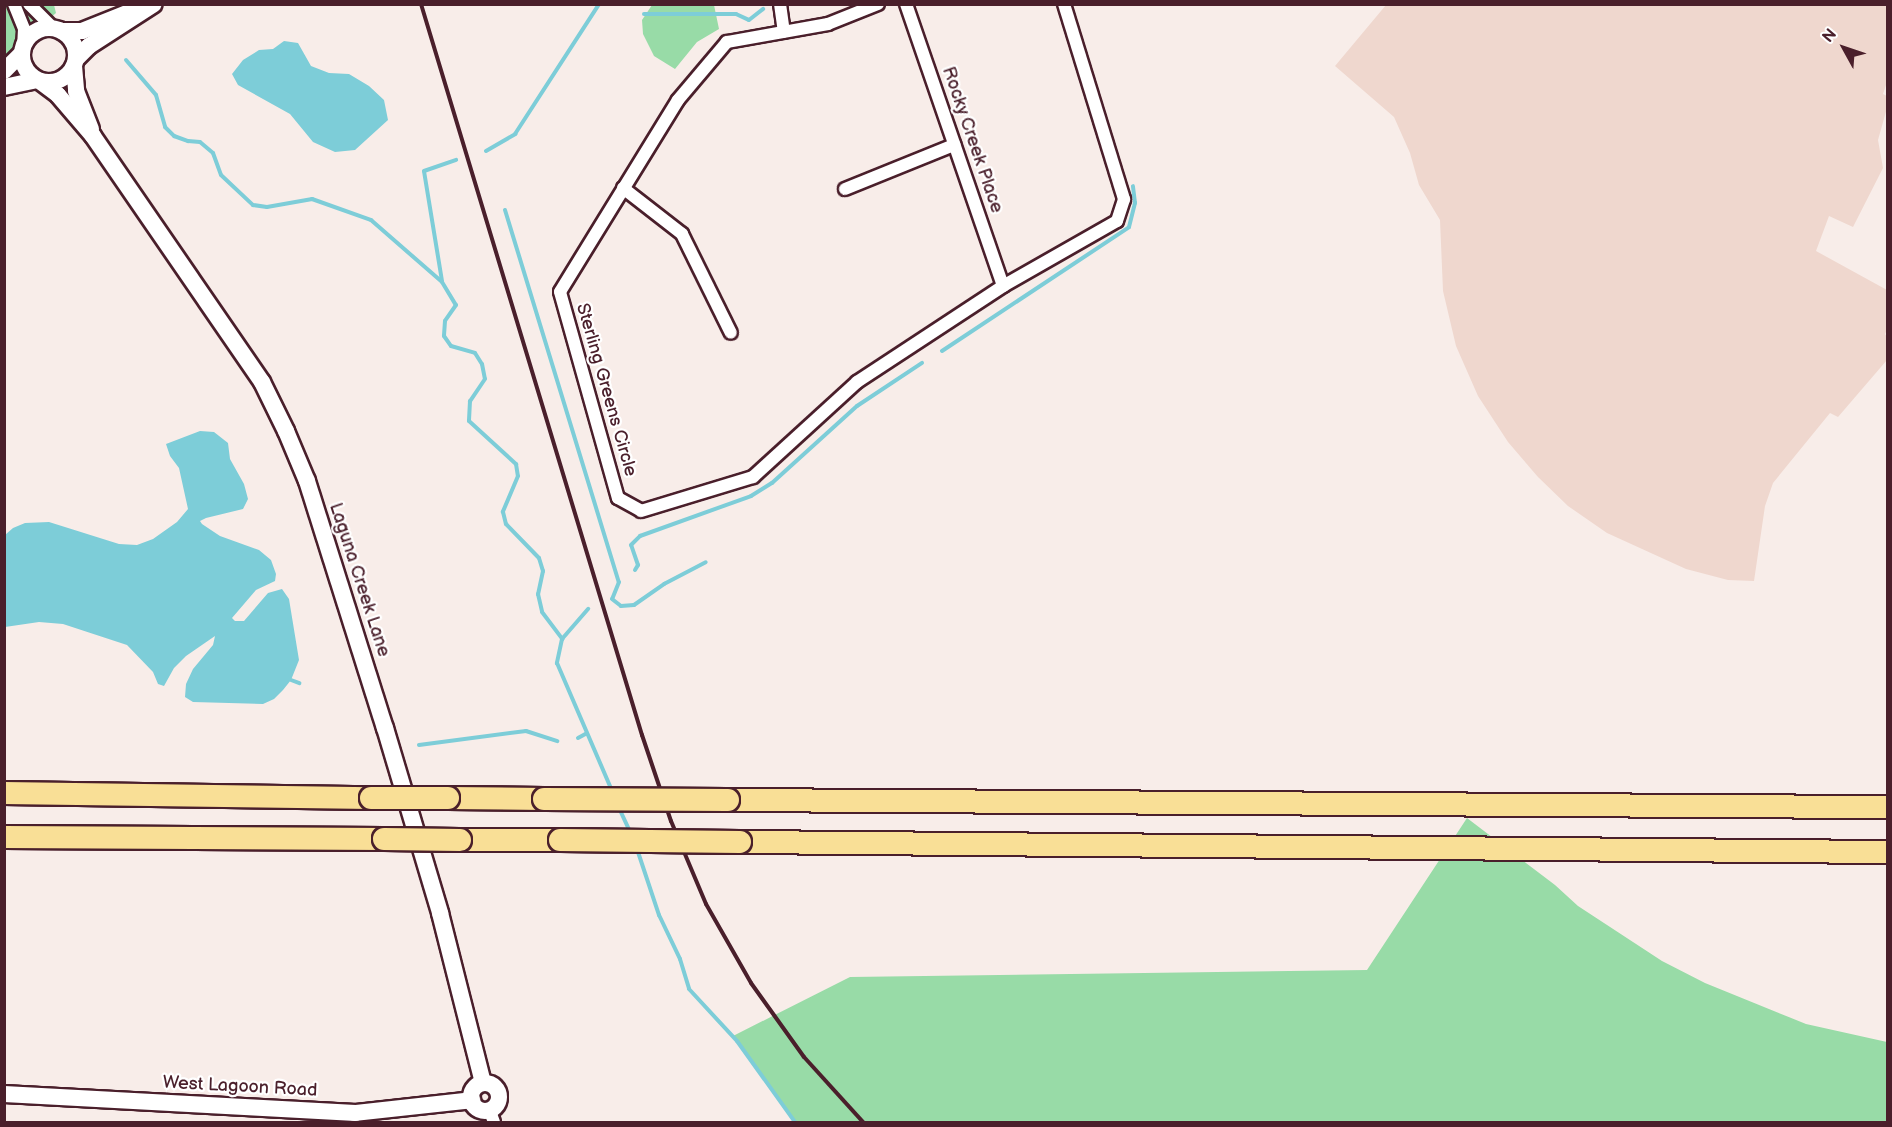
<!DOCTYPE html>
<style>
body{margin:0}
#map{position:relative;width:1892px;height:1127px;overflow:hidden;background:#f8ede9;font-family:"Balsamiq Sans",sans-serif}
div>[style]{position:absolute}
.built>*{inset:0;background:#efd7ce}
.green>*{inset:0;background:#98dba7}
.water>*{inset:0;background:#7dcdd8}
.stream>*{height:4px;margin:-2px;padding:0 2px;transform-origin:2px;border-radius:2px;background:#7dcdd8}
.roads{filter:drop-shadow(2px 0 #4a1f2b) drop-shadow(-2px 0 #4a1f2b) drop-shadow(0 2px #4a1f2b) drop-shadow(0 -2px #4a1f2b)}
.street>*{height:12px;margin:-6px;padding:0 6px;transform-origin:6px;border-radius:6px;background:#fff}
.secondary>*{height:16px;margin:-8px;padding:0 8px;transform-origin:8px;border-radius:8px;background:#fff}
.secondary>.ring{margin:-8px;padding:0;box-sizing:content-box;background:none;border:16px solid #fff;border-radius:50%}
.highway>*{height:22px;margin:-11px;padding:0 11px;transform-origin:11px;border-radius:11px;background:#f9df96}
.rail>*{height:4px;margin:-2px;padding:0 2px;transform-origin:2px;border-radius:2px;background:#4a1f2b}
.bridges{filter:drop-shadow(2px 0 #4a1f2b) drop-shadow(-2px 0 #4a1f2b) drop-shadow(0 2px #4a1f2b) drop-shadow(0 -2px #4a1f2b)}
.highway-bridge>*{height:22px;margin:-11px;padding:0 11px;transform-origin:11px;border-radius:11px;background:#f9df96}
span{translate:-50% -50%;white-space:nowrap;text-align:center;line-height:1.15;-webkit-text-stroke:4.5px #fff;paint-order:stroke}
.street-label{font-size:18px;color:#4a1f2b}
.frame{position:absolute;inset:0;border:6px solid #4a1f2b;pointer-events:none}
.north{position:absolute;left:1814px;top:18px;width:60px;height:60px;-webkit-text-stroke:4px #fff;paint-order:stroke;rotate:310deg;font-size:16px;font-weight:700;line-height:24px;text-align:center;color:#4a1f2b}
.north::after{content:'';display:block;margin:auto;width:21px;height:27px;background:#4a1f2b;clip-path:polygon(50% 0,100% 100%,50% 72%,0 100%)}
</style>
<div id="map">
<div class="built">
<i style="clip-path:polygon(1386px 5px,1887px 5px,1887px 82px,1883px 94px,1887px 96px,1887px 108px,1878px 140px,1883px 168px,1853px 227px,1829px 216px,1816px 251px,1887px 290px,1887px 330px,1885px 334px,1887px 337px,1887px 360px,1838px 417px,1830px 413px,1773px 483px,1765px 506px,1754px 581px,1728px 580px,1686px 569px,1607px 533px,1568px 506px,1538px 477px,1508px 442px,1478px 396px,1456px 346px,1443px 291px,1440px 220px,1419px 185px,1410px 153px,1394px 117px,1335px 66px)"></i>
</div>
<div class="green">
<i style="clip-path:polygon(5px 5px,54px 5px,56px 13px,5px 56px)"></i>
<i style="clip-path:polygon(652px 5px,714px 5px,719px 29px,697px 42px,675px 69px,654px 56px,643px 34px,642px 20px)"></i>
<i style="clip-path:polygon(1467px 818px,1555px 885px,1578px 906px,1662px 961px,1705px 983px,1806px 1024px,1887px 1042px,1887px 1122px,795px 1122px,733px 1036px,850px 977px,1367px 970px)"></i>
</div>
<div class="water">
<i style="clip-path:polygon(284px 41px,298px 43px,311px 66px,329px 73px,349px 74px,369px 86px,384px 100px,388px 120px,355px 150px,335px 152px,313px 142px,290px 114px,238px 85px,232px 74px,243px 60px,259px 50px,273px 49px)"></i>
<i style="clip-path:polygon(200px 431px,214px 432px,228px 443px,230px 459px,244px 484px,248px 499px,243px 509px,206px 518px,200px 521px,202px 524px,220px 536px,259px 550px,271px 560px,276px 574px,275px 581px,256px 590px,232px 618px,235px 621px,244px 621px,268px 593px,282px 589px,289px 599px,299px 660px,291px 680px,283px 690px,274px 699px,263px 704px,193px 702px,185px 697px,186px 684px,193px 669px,213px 645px,215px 636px,186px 656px,174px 668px,164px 686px,158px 684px,153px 672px,127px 645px,63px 624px,39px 622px,5px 627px,5px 535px,13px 528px,25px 523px,49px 522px,119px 544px,137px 545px,153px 539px,177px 522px,188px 509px,179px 468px,170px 456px,166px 444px)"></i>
</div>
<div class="stream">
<i style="left:644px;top:14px;width:92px"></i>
<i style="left:736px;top:14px;width:14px;rotate:25deg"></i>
<i style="left:749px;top:20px;width:18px;rotate:-38deg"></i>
<i style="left:126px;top:60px;width:46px;rotate:49.4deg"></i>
<i style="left:156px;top:95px;width:33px;rotate:74deg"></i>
<i style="left:165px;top:127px;width:13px;rotate:45deg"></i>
<i style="left:174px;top:136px;width:15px;rotate:20deg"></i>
<i style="left:188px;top:141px;width:12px;rotate:5deg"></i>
<i style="left:200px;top:142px;width:17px;rotate:40deg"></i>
<i style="left:213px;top:153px;width:23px;rotate:70deg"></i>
<i style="left:221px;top:175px;width:44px;rotate:43.2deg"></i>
<i style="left:253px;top:205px;width:14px;rotate:8deg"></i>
<i style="left:267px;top:207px;width:46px;rotate:-10.1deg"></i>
<i style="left:312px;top:199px;width:63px;rotate:19.6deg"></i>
<i style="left:371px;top:220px;width:94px;rotate:41.1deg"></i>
<i style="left:442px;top:282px;width:27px;rotate:59deg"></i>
<i style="left:456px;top:305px;width:19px;rotate:125deg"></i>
<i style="left:445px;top:321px;width:15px;rotate:94deg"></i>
<i style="left:444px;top:336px;width:12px;rotate:55deg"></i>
<i style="left:451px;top:346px;width:25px;rotate:16deg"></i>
<i style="left:475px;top:353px;width:13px;rotate:58deg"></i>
<i style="left:482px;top:364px;width:15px;rotate:79deg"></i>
<i style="left:485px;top:379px;width:27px;rotate:124deg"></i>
<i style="left:470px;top:401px;width:20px;rotate:93deg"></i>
<i style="left:469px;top:421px;width:64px;rotate:42.5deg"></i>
<i style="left:516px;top:464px;width:12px;rotate:81deg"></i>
<i style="left:518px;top:476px;width:39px;rotate:113deg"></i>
<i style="left:503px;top:512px;width:12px;rotate:76deg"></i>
<i style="left:506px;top:524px;width:47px;rotate:45.9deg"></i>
<i style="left:539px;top:558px;width:14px;rotate:73deg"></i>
<i style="left:543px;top:571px;width:24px;rotate:102deg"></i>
<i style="left:538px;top:594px;width:18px;rotate:77deg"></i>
<i style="left:542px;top:612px;width:34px;rotate:53deg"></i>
<i style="left:562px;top:639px;width:25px;rotate:102deg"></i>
<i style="left:557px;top:663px;width:142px;rotate:66.7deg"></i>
<i style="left:486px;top:151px;width:34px;rotate:-30deg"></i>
<i style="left:515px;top:134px;width:155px;rotate:-57.1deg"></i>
<i style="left:505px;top:210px;width:389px;rotate:73deg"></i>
<i style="left:619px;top:582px;width:18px;rotate:112deg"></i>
<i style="left:612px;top:599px;width:11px;rotate:38deg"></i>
<i style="left:621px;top:606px;width:13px;rotate:-4deg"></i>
<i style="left:634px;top:605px;width:37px;rotate:-35deg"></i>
<i style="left:664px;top:584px;width:47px;rotate:-27.6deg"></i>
<i style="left:442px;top:281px;width:111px;rotate:-99.3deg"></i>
<i style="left:424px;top:171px;width:34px;rotate:-19deg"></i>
<i style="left:942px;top:351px;width:224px;rotate:-33.5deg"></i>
<i style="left:1129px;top:227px;width:25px;rotate:-76deg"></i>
<i style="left:1135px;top:203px;width:17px;rotate:-97deg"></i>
<i style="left:635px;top:570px;width:6px;rotate:-59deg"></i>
<i style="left:638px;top:565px;width:21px;rotate:-109deg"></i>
<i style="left:631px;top:545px;width:13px;rotate:-45deg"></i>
<i style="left:640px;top:536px;width:118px;rotate:-19.8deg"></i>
<i style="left:751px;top:496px;width:25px;rotate:-32deg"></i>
<i style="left:772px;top:483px;width:115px;rotate:-42.2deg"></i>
<i style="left:857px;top:406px;width:78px;rotate:-33.5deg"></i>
<i style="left:562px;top:639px;width:40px;rotate:-49deg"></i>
<i style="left:291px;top:680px;width:9px;rotate:21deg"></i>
<i style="left:578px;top:738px;width:10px;rotate:-29deg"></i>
<i style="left:419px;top:745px;width:108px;rotate:-7.5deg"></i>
<i style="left:526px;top:731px;width:33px;rotate:18deg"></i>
<i style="left:619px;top:808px;width:29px;rotate:65deg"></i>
<i style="left:637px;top:849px;width:70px;rotate:71.6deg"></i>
<i style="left:659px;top:915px;width:49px;rotate:64.5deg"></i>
<i style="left:680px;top:959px;width:31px;rotate:73deg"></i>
<i style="left:689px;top:989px;width:71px;rotate:47.3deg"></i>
<i style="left:737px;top:1041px;width:100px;rotate:54.4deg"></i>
</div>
<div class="roads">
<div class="street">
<i style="left:14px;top:4px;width:27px;rotate:68deg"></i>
<i style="left:24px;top:29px;width:17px;rotate:93deg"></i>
<i style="left:29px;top:4px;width:34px;rotate:45deg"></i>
<i style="left:780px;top:4px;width:28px;rotate:82deg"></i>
<i style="left:878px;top:4px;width:54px;rotate:158.2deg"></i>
<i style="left:828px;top:24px;width:103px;rotate:169.9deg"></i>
<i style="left:727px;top:42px;width:76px;rotate:130.2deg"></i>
<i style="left:678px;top:100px;width:225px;rotate:121.6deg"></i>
<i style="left:560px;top:292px;width:214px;rotate:74.3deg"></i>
<i style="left:618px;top:498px;width:26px;rotate:29deg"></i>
<i style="left:641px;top:511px;width:117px;rotate:-16.9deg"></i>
<i style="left:753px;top:477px;width:141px;rotate:-42.4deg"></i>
<i style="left:857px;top:382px;width:175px;rotate:-33.3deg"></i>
<i style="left:1003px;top:286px;width:131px;rotate:-29.7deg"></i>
<i style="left:1117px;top:221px;width:23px;rotate:-72deg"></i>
<i style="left:1124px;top:199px;width:204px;rotate:-107.1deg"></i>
<i style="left:906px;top:4px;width:298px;rotate:71deg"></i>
<i style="left:623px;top:188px;width:75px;rotate:37.9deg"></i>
<i style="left:682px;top:234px;width:110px;rotate:63.7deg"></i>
<i style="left:845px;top:189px;width:118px;rotate:-22deg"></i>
<i style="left:489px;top:1109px;width:14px;rotate:69deg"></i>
</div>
<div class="secondary">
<i class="ring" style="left:22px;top:28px;width:38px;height:38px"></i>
<i style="left:62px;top:31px;width:20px"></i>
<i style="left:82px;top:31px;width:54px;rotate:-21.8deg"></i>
<i style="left:76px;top:59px;width:18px;rotate:-45deg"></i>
<i style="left:89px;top:46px;width:77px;rotate:-32.9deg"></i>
<i style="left:74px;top:66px;width:25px;rotate:85deg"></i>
<i style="left:76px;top:91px;width:41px;rotate:68.5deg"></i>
<i style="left:4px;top:71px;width:25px;rotate:-45deg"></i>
<i style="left:41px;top:82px;width:21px;rotate:37deg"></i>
<i style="left:58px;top:95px;width:54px;rotate:49.5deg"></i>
<i style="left:93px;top:136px;width:298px;rotate:55.5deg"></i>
<i style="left:262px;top:382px;width:55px;rotate:63.9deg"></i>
<i style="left:286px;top:431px;width:54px;rotate:67.2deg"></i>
<i style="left:307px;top:481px;width:259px;rotate:72.5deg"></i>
<i style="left:385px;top:728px;width:193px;rotate:73.4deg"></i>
<i style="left:440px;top:913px;width:175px;rotate:75.8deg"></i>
<i style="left:4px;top:87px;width:33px;rotate:-12deg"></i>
<i class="ring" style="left:471px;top:1083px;width:12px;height:12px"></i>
<i style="left:4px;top:1094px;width:352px;rotate:3.1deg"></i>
<i style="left:355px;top:1113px;width:118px;rotate:-6.3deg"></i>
</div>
<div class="highway">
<i style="left:4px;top:793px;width:367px;rotate:0.8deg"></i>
<i style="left:448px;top:798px;width:96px;rotate:0.6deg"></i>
<i style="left:728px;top:800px;width:1160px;rotate:0.35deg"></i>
<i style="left:4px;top:837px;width:380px;rotate:0.3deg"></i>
<i style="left:460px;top:840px;width:100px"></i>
<i style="left:740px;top:842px;width:1148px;rotate:0.5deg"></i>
</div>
</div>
<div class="rail">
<i style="left:421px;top:4px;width:764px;rotate:73.18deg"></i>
<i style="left:642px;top:735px;width:91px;rotate:71.4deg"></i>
<i style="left:671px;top:821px;width:90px;rotate:67.1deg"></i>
<i style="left:706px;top:904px;width:91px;rotate:60.3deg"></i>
<i style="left:751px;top:983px;width:91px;rotate:54.4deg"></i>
<i style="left:804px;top:1057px;width:88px;rotate:47.8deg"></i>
</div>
<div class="bridges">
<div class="highway-bridge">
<i style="left:371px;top:798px;width:77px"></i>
<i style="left:544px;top:799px;width:184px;rotate:0.3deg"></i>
<i style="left:384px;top:839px;width:76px;rotate:0.8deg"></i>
<i style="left:560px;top:840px;width:180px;rotate:0.6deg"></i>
</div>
</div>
<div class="street-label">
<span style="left:972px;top:140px;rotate:71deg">Rocky Creek Place</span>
<span style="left:606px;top:390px;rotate:74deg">Sterling Greens Circle</span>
<span style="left:359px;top:580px;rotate:72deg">Laguna Creek Lane</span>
<span style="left:240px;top:1087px;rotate:3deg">West Lagoon Road</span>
</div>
<div class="frame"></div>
<div class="north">N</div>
</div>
